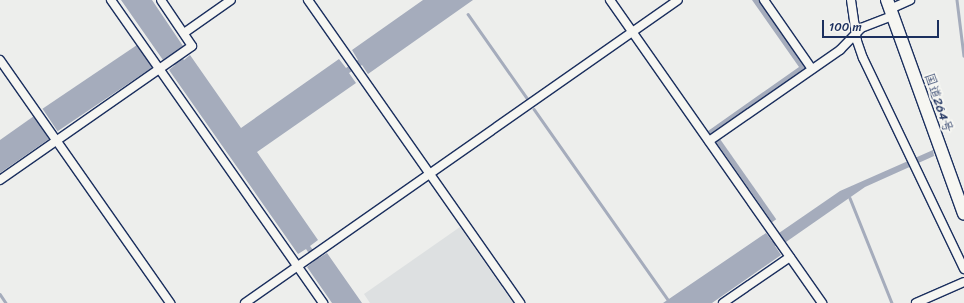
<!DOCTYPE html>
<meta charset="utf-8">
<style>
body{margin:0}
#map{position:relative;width:964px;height:303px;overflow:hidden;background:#edeeec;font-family:Sriracha,"Klee One",sans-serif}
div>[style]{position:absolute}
.built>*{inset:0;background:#dde0e1}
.water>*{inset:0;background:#a5acbc;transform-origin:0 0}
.stream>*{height:2.5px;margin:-1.25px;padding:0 1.25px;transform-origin:1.25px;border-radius:1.25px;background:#a5acbc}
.roads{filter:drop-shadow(1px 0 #1b2f5e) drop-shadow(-1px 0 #1b2f5e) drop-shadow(0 1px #1b2f5e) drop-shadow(0 -1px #1b2f5e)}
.minor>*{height:8px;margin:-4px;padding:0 4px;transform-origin:4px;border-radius:4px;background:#f6f6f2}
.highway>*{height:12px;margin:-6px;padding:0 6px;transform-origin:6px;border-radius:6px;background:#f6f6f2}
span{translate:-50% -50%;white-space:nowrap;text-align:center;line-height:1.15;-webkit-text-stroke:4px #f6f6f2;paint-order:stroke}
.street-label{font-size:13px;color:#1b2f5e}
.scale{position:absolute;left:822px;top:20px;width:117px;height:18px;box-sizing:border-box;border:2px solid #1b2f5e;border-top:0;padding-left:5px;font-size:12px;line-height:14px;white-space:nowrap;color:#1b2f5e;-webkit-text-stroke:3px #f6f6f2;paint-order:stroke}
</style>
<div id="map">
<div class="built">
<i style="clip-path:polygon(460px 227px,513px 303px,370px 303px,364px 294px)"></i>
</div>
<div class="water">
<i style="clip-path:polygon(121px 0,152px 0,183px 46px,177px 51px,184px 60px,190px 55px,241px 128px,339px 59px,346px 68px,358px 60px,352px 50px,423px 0,473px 0,368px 74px,362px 65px,349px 73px,356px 83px,257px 152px,318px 240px,310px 246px,319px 258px,327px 253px,362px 303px,332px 303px,307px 267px,314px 261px,306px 249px,298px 254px,169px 70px,175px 65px,169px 56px,163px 60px)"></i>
<i style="clip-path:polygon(752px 0,759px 0,806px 68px,711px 135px,708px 131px,799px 67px)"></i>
<i style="left:137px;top:45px;width:27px;height:114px;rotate:56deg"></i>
<i style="clip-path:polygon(34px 116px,49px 139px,0 173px,0 140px)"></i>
<i style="left:720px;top:139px;width:98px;height:5px;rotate:55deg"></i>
<i style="clip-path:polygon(933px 150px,934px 156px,865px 187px,786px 242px,784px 240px,775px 246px,781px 255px,712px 303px,663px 303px,766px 233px,772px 241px,781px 235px,779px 233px,840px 191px)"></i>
</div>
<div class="stream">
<i style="left:957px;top:0;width:56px;rotate:82.9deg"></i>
<i style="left:468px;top:14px;width:103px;rotate:54.9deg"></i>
<i style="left:534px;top:109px;width:233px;rotate:54.9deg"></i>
<i style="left:850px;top:198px;width:113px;rotate:68.2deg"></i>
<i style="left:0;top:294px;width:11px;rotate:56deg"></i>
</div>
<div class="roads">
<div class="minor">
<i style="left:111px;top:0;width:370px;rotate:55deg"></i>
<i style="left:308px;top:0;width:370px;rotate:55deg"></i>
<i style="left:610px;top:0;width:370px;rotate:55deg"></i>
<i style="left:764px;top:0;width:84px;rotate:55.2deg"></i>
<i style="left:851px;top:0;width:41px;rotate:81.7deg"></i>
<i style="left:857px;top:41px;width:18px;rotate:71deg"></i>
<i style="left:863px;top:58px;width:234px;rotate:64.4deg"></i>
<i style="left:890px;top:9px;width:22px;rotate:-24deg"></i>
<i style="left:184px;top:33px;width:57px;rotate:-35.1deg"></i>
<i style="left:0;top:60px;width:297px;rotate:55deg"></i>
<i style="left:709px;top:141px;width:160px;rotate:-34.8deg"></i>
<i style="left:840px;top:50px;width:30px;rotate:-46deg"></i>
<i style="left:861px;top:28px;width:34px;rotate:-21deg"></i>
<i style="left:0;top:180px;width:234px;rotate:-34.9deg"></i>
<i style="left:192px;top:46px;width:55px;rotate:-124deg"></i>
<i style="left:245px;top:303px;width:528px;rotate:-34.98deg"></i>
<i style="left:723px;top:303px;width:81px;rotate:-34.5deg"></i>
<i style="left:916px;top:303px;width:52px;rotate:-23.6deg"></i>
</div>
<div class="highway">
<i style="left:887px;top:0;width:227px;rotate:70.2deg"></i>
</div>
</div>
<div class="street-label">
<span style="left:938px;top:103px;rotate:71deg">国道264号</span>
</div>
<div class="scale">100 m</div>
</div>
